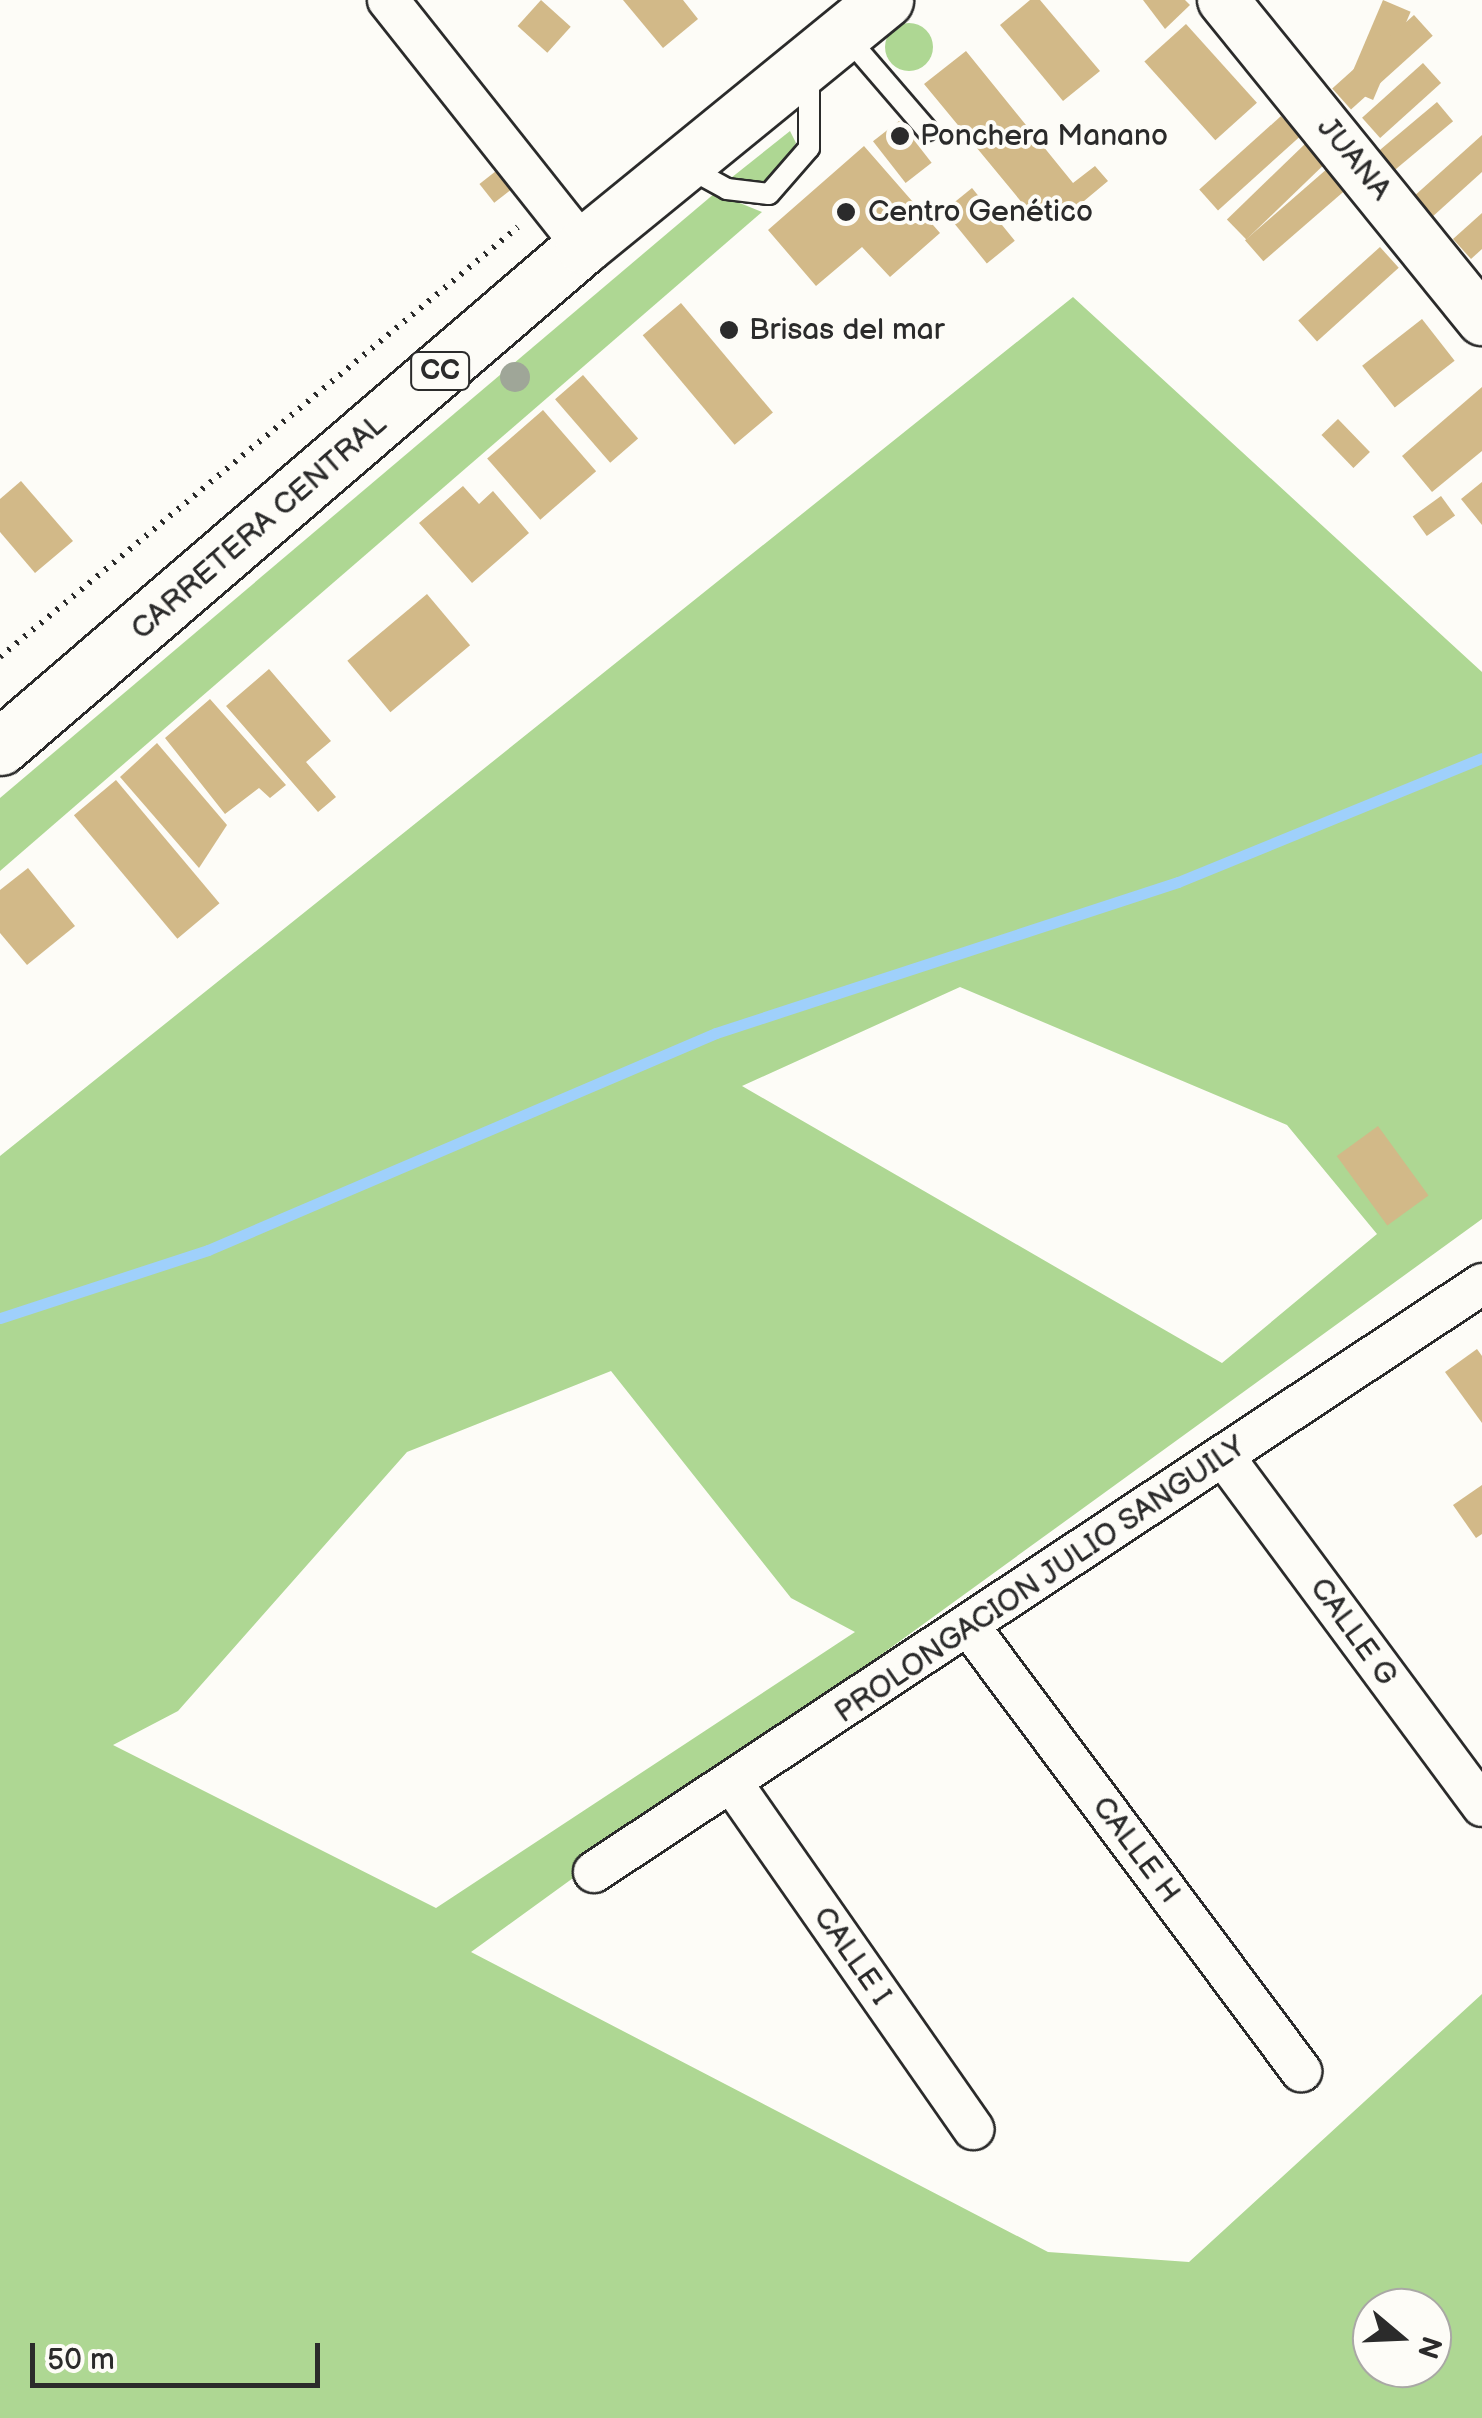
<!DOCTYPE html>
<meta charset="utf-8">
<style>
body{margin:0}
#map{position:relative;width:1482px;height:2418px;overflow:hidden;background:#fdfcf7;font-family:"Balsamiq Sans",sans-serif}
div>[style]{position:absolute}
.green>*{inset:0;background:#aed793}
.round{border-radius:50%}
.stream>*{height:11px;margin:-5.5px;padding:0 5.5px;transform-origin:5.5px;border-radius:5.5px;background:#9fd0fb}
.building>*{inset:0;background:#d2b988;transform-origin:0 0}
.path>*{height:6px;margin-top:-3px;transform-origin:0;background:repeating-linear-gradient(90deg,#2b2b2b 0 2.5px,transparent 0 10.5px)}
.roads{filter:drop-shadow(2px 0 #2b2b2b) drop-shadow(-2px 0 #2b2b2b) drop-shadow(0 2px #2b2b2b) drop-shadow(0 -2px #2b2b2b)}
.service>*{height:20px;margin:-10px;padding:0 10px;transform-origin:10px;border-radius:10px;background:#fdfcf7}
.minor>*{height:40px;margin:-20px;padding:0 20px;transform-origin:20px;border-radius:20px;background:#fdfcf7}
.tertiary>*{height:50px;margin:-25px;padding:0 25px;transform-origin:25px;border-radius:25px;background:#fdfcf7}
.trunk>*{height:55px;margin:-27.5px;padding:0 27.5px;transform-origin:27.5px;border-radius:27.5px;background:#fdfcf7}
.trees>*{width:30px;height:30px;margin:-15px;border-radius:50%;background:#9fa698}
.dots>*{width:28px;height:28px;translate:-50% -50%;box-sizing:border-box;border:5px solid #fdfcf7;border-radius:50%}
span{translate:-50% -50%;white-space:nowrap;text-align:center;line-height:1.15;-webkit-text-stroke:8px #fdfcf7;paint-order:stroke}
.shield-label span{padding:2px 8px;background:#fdfcf7;border:2px solid;border-radius:8px;-webkit-text-stroke-width:0}
.shield-label{font-size:28px;color:#2b2b2b;font-weight:700}
.poi-label{font-size:30px;color:#2b2b2b}
.left{translate:0 -50%;text-align:left}
.street-label{font-size:30px;color:#2b2b2b}
.north{position:absolute;left:1352px;top:2288px;width:100px;height:100px;box-sizing:border-box;background:#fdfcf7;border:2px solid #a9a8a5;border-radius:50%;rotate:109deg;font-size:28px;font-weight:700;line-height:40px;text-align:center;color:#2b2b2b}
.north::after{content:'';display:block;margin:auto;width:35px;height:45px;background:#2b2b2b;clip-path:polygon(50% 0,100% 100%,50% 72%,0 100%)}
.scale{position:absolute;left:30px;top:2343px;width:290px;height:45px;box-sizing:border-box;border:5px solid #2b2b2b;border-top:0;padding-left:12px;font-size:30px;line-height:35px;white-space:nowrap;color:#2b2b2b;-webkit-text-stroke:8px #fdfcf7;paint-order:stroke}
</style>
<div id="map">
<div class="green">
<i class="round" style="left:885px;top:23px;width:48px;height:48px"></i>
<i style="clip-path:polygon(790px 131px,796px 143px,769px 183px,731px 178px)"></i>
<i style="clip-path:polygon(715px 193px,762px 212px,0 871px,0 798px)"></i>
<i style="clip-path:polygon(evenodd,1073px 297px,1482px 672px,1482px 1219px,471px 1952px,1048px 2252px,1189px 2262px,1482px 1994px,1482px 2418px,0 2418px,0 1156px,1073px 297px,960px 987px,1287px 1125px,1377px 1234px,1222px 1363px,742px 1086px,960px 987px,1073px 297px,611px 1371px,791px 1598px,855px 1632px,436px 1908px,113px 1745px,178px 1711px,407px 1452px,611px 1371px,1073px 297px,1372px 2308px,1432px 2308px,1432px 2368px,1372px 2368px,1372px 2308px)"></i>
</div>
<div class="stream">
<i style="left:0;top:1318px;width:219px;rotate:-18.1deg"></i>
<i style="left:208px;top:1250px;width:552px;rotate:-23.13deg"></i>
<i style="left:716px;top:1033px;width:486px;rotate:-18.1deg"></i>
<i style="left:1178px;top:882px;width:328px;rotate:-22.2deg"></i>
</div>
<div class="building">
<i style="left:541px;top:0;width:40px;height:35px;rotate:42deg"></i>
<i style="clip-path:polygon(623px 0,683px 0,698px 19px,663px 48px)"></i>
<i style="clip-path:polygon(1030px 0,1040px 0,1100px 71px,1063px 101px,1000px 25px)"></i>
<i style="clip-path:polygon(1143px 0,1185px 0,1190px 5px,1165px 29px)"></i>
<i style="left:1383px;top:0;width:30px;height:96px;rotate:23deg"></i>
<i style="left:1414px;top:15px;width:28px;height:110px;rotate:48deg"></i>
<i style="left:1186px;top:24px;width:106px;height:56px;rotate:48deg"></i>
<i style="clip-path:polygon(966px 51px,1073px 183px,1095px 166px,1108px 181px,1060px 221px,1046px 206px,1033px 216px,924px 84px)"></i>
<i style="left:1423px;top:63px;width:27px;height:82px;rotate:48deg"></i>
<i style="left:1437px;top:102px;width:25px;height:80px;rotate:50deg"></i>
<i style="left:1281px;top:116px;width:28px;height:110px;rotate:48deg"></i>
<i style="left:899px;top:121px;width:53px;height:33px;rotate:52deg"></i>
<i style="clip-path:polygon(1482px 135px,1482px 172px,1431px 218px,1412px 198px)"></i>
<i style="left:1306px;top:143px;width:28px;height:110px;rotate:46deg"></i>
<i style="clip-path:polygon(864px 146px,940px 233px,890px 277px,862px 247px,816px 286px,768px 230px)"></i>
<i style="left:1328px;top:168px;width:28px;height:110px;rotate:49deg"></i>
<i style="left:496px;top:171px;width:24px;height:21px;rotate:52deg"></i>
<i style="left:972px;top:188px;width:68px;height:36px;rotate:51deg"></i>
<i style="clip-path:polygon(1482px 213px,1482px 249px,1471px 259px,1453px 239px)"></i>
<i style="left:1380px;top:247px;width:28px;height:110px;rotate:48deg"></i>
<i style="left:681px;top:303px;width:143px;height:50px;rotate:50deg"></i>
<i style="left:1422px;top:319px;width:53px;height:76px;rotate:52deg"></i>
<i style="left:583px;top:375px;width:84px;height:37px;rotate:49deg"></i>
<i style="clip-path:polygon(1482px 387px,1482px 451px,1432px 492px,1402px 456px)"></i>
<i style="left:543px;top:410px;width:81px;height:74px;rotate:49deg"></i>
<i style="left:1338px;top:419px;width:46px;height:23px;rotate:46deg"></i>
<i style="clip-path:polygon(21px 481px,73px 541px,35px 573px,0 532px,0 499px)"></i>
<i style="clip-path:polygon(1482px 482px,1482px 525px,1461px 499px)"></i>
<i style="clip-path:polygon(463px 486px,479px 504px,493px 491px,529px 533px,472px 583px,419px 523px)"></i>
<i style="left:1441px;top:496px;width:24px;height:35px;rotate:54deg"></i>
<i style="left:427px;top:594px;width:67px;height:104px;rotate:50deg"></i>
<i style="clip-path:polygon(269px 669px,331px 741px,306px 762px,336px 797px,318px 812px,226px 706px)"></i>
<i style="clip-path:polygon(210px 699px,286px 785px,270px 798px,259px 788px,225px 814px,165px 738px)"></i>
<i style="clip-path:polygon(157px 743px,227px 825px,199px 868px,120px 777px)"></i>
<i style="left:116px;top:780px;width:161px;height:55px;rotate:50deg"></i>
<i style="clip-path:polygon(28px 868px,75px 926px,27px 965px,0 933px,0 890px)"></i>
<i style="left:1378px;top:1126px;width:86px;height:51px;rotate:54deg"></i>
<i style="clip-path:polygon(1477px 1349px,1482px 1356px,1482px 1423px,1445px 1372px)"></i>
<i style="clip-path:polygon(1482px 1485px,1482px 1534px,1476px 1538px,1453px 1505px)"></i>
</div>
<div class="path">
<i style="left:0;top:657px;width:673px;rotate:-39.7deg"></i>
</div>
<div class="roads">
<div class="service">
<i style="left:847px;top:37px;width:123px;rotate:49.3deg"></i>
<i style="left:685px;top:166px;width:48px;rotate:28.7deg"></i>
<i style="left:727px;top:189px;width:42px;rotate:6.8deg"></i>
<i style="left:769px;top:194px;width:61px;rotate:-49deg"></i>
<i style="left:809px;top:148px;width:78px;rotate:-90deg"></i>
</div>
<div class="minor">
<i style="left:388px;top:0;width:314px;rotate:51.6deg"></i>
<i style="left:1224px;top:1457px;width:434px;rotate:53.5deg"></i>
<i style="left:971px;top:1629px;width:552px;rotate:53.25deg"></i>
<i style="left:732px;top:1783px;width:422px;rotate:55.1deg"></i>
<i style="left:594px;top:1872px;width:1065px;rotate:-33.51deg"></i>
</div>
<div class="tertiary">
<i style="left:1223px;top:0;width:412px;rotate:51deg"></i>
</div>
<div class="trunk">
<i style="left:0;top:747px;width:769px;rotate:-40.67deg"></i>
<i style="left:583px;top:246px;width:390px;rotate:-39.2deg"></i>
</div>
</div>
<div class="trees">
<i style="left:515px;top:377px"></i>
</div>
<div class="dots">
<i style="left:900px;top:136px;background:#2b2b2b"></i>
<i style="left:846px;top:212px;background:#2b2b2b"></i>
<i style="left:729px;top:330px;background:#2b2b2b"></i>
</div>
<div class="shield-label">
<span style="left:440px;top:371px">CC</span>
</div>
<div class="poi-label">
<span class="left" style="left:920px;top:136px">Ponchera Manano</span>
<span class="left" style="left:868px;top:212px">Centro Genético</span>
<span class="left" style="left:749px;top:330px">Brisas del mar</span>
</div>
<div class="street-label">
<span style="left:1354px;top:159px;rotate:51deg">JUANA</span>
<span style="left:259px;top:527px;rotate:-41deg">CARRETERA CENTRAL</span>
<span style="left:1040px;top:1580px;rotate:-34deg">PROLONGACION JULIO SANGUILY</span>
<span style="left:1353px;top:1632px;rotate:54deg">CALLE G</span>
<span style="left:1136px;top:1850px;rotate:53deg">CALLE H</span>
<span style="left:852px;top:1956px;rotate:55deg">CALLE I</span>
</div>
<div class="north">N</div>
<div class="scale">50 m</div>
</div>
